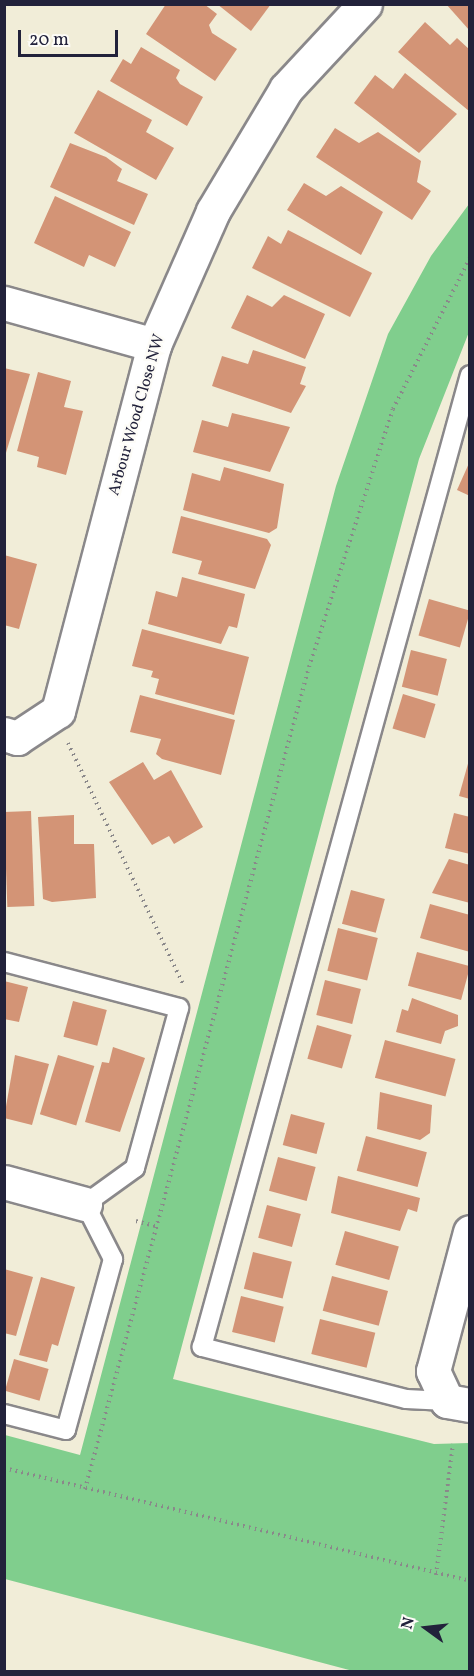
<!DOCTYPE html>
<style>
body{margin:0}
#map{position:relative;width:474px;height:1676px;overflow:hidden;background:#f1edd8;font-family:Vollkorn,serif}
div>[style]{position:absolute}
.green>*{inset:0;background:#80ce8d}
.building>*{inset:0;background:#d39476;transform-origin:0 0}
.path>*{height:4px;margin-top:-2px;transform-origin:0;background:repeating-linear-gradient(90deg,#8a888a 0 1.5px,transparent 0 6px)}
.roads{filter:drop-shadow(2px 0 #8a888a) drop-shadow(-2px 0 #8a888a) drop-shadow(0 2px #8a888a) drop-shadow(0 -2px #8a888a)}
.service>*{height:18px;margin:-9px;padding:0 9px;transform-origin:9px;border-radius:9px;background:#fff}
.minor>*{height:33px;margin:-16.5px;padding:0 16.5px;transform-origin:16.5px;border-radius:16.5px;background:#fff}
span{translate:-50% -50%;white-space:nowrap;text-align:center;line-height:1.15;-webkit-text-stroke:4.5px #fdfcf7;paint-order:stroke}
.street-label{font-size:16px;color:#22223b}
.frame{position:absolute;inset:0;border:6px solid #22223b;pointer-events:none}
.north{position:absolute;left:396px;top:1598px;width:60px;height:60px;-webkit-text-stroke:4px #fdfcf7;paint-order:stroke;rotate:285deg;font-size:16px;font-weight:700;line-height:24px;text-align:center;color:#22223b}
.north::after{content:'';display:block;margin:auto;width:21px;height:27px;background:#22223b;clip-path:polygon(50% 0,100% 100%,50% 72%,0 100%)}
.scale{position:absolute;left:18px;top:30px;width:100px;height:27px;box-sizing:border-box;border:3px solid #22223b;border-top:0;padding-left:8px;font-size:18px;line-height:21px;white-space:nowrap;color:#22223b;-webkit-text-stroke:4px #fdfcf7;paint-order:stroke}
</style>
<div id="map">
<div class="green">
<i style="clip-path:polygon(469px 204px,469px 332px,419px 459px,173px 1379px,434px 1444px,469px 1443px,469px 1671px,353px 1671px,5px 1579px,5px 1435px,80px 1455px,336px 486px,388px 334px,431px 256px)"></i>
</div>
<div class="building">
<i style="clip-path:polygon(166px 4px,204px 4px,217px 14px,209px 25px,212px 33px,237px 49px,215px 81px,146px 34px)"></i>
<i style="clip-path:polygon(217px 4px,271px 4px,251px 31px)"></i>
<i style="clip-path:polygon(446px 4px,470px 4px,470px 31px)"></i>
<i style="clip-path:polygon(425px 22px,450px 45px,457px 38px,470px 50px,469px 111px,398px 52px)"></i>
<i style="clip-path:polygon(141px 47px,180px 70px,176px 78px,180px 84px,203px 97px,187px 126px,110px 81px,123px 59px,131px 64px)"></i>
<i style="clip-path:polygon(405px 73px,457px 114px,419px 153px,354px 103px,375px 75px,393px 89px)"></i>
<i style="clip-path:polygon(98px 90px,152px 120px,146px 132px,174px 148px,156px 180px,74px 133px)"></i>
<i style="clip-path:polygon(335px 128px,359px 143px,378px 132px,421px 161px,417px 182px,431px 191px,412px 220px,316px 157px)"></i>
<i style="clip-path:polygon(70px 143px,106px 157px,122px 169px,117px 181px,148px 194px,134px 225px,50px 187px)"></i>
<i style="clip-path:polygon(304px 183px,326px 196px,341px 186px,383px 212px,361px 255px,287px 210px)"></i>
<i style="clip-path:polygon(55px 196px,131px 232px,115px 267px,89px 255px,84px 267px,34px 243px)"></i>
<i style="clip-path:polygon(288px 230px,372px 273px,350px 317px,252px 268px,268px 236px,281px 244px)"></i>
<i style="clip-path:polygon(247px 295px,272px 307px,284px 295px,325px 314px,305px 359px,231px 328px)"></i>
<i style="clip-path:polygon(253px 350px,306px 367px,300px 384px,306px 386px,291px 413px,212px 386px,222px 356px,248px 364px)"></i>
<i style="clip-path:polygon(4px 368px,30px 374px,5px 456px,4px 456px)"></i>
<i style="clip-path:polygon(38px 372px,71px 381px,64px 407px,83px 411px,66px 475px,37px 467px,39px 457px,17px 451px)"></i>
<i style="clip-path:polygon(232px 413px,290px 427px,270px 472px,193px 452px,202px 420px,228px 427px)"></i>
<i style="clip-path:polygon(470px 461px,470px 496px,457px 490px)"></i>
<i style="clip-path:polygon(224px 467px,284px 484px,277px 528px,269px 533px,183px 510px,192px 473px,220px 481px)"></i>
<i style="clip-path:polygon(181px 516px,267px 539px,271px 545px,255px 589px,198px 574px,202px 561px,172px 553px)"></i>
<i style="clip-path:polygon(4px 555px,37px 564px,19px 629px,4px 625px)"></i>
<i style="clip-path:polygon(182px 577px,245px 594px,237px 628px,229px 626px,221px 644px,148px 624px,156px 591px,177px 597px)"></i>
<i style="left:429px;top:599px;width:43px;height:38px;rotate:16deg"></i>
<i style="clip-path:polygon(142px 629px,249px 657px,234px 715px,155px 694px,159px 679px,151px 677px,153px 671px,132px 666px)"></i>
<i style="left:411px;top:650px;width:37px;height:38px;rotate:14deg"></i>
<i style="left:403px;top:694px;width:34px;height:36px;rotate:17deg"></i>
<i style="clip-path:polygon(140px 695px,235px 720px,221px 775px,162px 759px,156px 754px,161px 739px,130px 732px)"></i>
<i style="clip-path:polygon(469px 760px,470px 760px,470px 799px,459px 796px)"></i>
<i style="clip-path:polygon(143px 762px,154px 780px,171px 770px,203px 827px,174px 844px,169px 836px,152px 845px,109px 782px)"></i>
<i style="left:31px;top:811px;width:95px;height:27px;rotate:88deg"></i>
<i style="clip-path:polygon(454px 813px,470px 817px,470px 854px,445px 848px)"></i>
<i style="clip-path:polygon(74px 815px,74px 844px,94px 844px,96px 898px,52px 902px,43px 899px,38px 817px)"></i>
<i style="clip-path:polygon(449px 859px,470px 865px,470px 903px,432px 893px)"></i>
<i style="left:351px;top:890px;width:35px;height:35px;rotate:15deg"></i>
<i style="clip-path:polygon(430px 904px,470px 915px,470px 952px,420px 938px)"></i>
<i style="left:338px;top:928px;width:41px;height:44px;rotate:14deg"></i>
<i style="left:417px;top:952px;width:55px;height:35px;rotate:15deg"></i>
<i style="left:325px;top:980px;width:37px;height:36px;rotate:14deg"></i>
<i style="clip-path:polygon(4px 981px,28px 987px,19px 1022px,4px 1019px)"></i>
<i style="clip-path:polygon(412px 998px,458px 1015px,458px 1026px,445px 1031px,441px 1044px,396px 1032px,402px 1009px,408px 1011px)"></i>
<i style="left:73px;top:1001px;width:35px;height:37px;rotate:15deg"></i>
<i style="left:317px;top:1025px;width:36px;height:35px;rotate:16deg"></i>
<i style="left:385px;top:1040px;width:73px;height:39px;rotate:15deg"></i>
<i style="clip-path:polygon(113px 1047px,145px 1058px,120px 1132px,85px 1122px,102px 1062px,109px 1063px)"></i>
<i style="clip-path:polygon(15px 1055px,49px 1064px,32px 1125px,4px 1118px)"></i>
<i style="left:58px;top:1055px;width:38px;height:62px;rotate:17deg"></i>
<i style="clip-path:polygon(380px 1092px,432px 1105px,430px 1133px,420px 1140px,377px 1129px)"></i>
<i style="left:291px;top:1114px;width:35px;height:32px;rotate:15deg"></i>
<i style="left:366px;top:1136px;width:63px;height:36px;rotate:15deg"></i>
<i style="left:278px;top:1157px;width:39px;height:35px;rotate:15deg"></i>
<i style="clip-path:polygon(338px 1176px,420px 1198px,417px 1212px,408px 1209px,400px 1231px,331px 1213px)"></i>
<i style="left:267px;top:1205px;width:35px;height:34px;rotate:15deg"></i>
<i style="left:345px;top:1231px;width:56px;height:35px;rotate:16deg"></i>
<i style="left:253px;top:1252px;width:40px;height:38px;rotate:14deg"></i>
<i style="clip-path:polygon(4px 1269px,33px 1277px,16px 1336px,4px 1333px)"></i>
<i style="left:332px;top:1276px;width:58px;height:36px;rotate:15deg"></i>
<i style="clip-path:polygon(41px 1277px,75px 1287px,58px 1346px,52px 1344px,47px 1362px,19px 1355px)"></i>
<i style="left:241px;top:1296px;width:44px;height:37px;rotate:14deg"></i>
<i style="left:320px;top:1319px;width:57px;height:36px;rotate:14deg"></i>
<i style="left:14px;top:1359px;width:36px;height:33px;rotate:16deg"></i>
</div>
<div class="path">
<i style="left:68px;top:743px;width:267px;rotate:64.5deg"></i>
<i style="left:136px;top:1221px;width:20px;rotate:15deg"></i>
<i style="left:4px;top:1468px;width:480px;rotate:13.6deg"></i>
<i style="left:85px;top:1489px;width:852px;rotate:-74.76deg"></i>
<i style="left:309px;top:667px;width:271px;rotate:-72deg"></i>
<i style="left:393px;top:409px;width:169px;rotate:-63deg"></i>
<i style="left:436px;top:1575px;width:132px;rotate:-82.6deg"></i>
</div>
<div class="roads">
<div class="service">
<i style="left:4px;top:962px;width:181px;rotate:14.7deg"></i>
<i style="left:179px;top:1008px;width:166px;rotate:105.4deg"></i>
<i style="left:135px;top:1168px;width:62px;rotate:144.2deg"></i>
<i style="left:85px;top:1204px;width:62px;rotate:63deg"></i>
<i style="left:113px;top:1259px;width:177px;rotate:105.4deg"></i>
<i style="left:66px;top:1430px;width:64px;rotate:-165.5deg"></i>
<i style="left:447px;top:1401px;width:41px;rotate:-177.2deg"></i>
<i style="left:406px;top:1399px;width:211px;rotate:-165.7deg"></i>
<i style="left:202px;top:1347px;width:1008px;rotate:-74.59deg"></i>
</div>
<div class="minor">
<i style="left:4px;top:303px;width:156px;rotate:15.6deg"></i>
<i style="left:4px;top:734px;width:14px;rotate:17deg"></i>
<i style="left:17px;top:738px;width:49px;rotate:-33.4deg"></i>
<i style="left:58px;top:711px;width:378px;rotate:-75.3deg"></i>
<i style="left:154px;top:345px;width:146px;rotate:-66.2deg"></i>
<i style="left:213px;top:211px;width:142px;rotate:-59.1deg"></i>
<i style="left:286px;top:89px;width:116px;rotate:-47.1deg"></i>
<i style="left:4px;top:1182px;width:84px;rotate:15.2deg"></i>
<i style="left:470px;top:1232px;width:144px;rotate:104.9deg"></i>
<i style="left:433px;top:1371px;width:33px;rotate:65deg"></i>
<i style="left:447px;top:1401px;width:23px;rotate:10deg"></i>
</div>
</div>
<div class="street-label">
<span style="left:137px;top:415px;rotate:-74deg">Arbour Wood Close NW</span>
</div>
<div class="frame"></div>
<div class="north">N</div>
<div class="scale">20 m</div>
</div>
